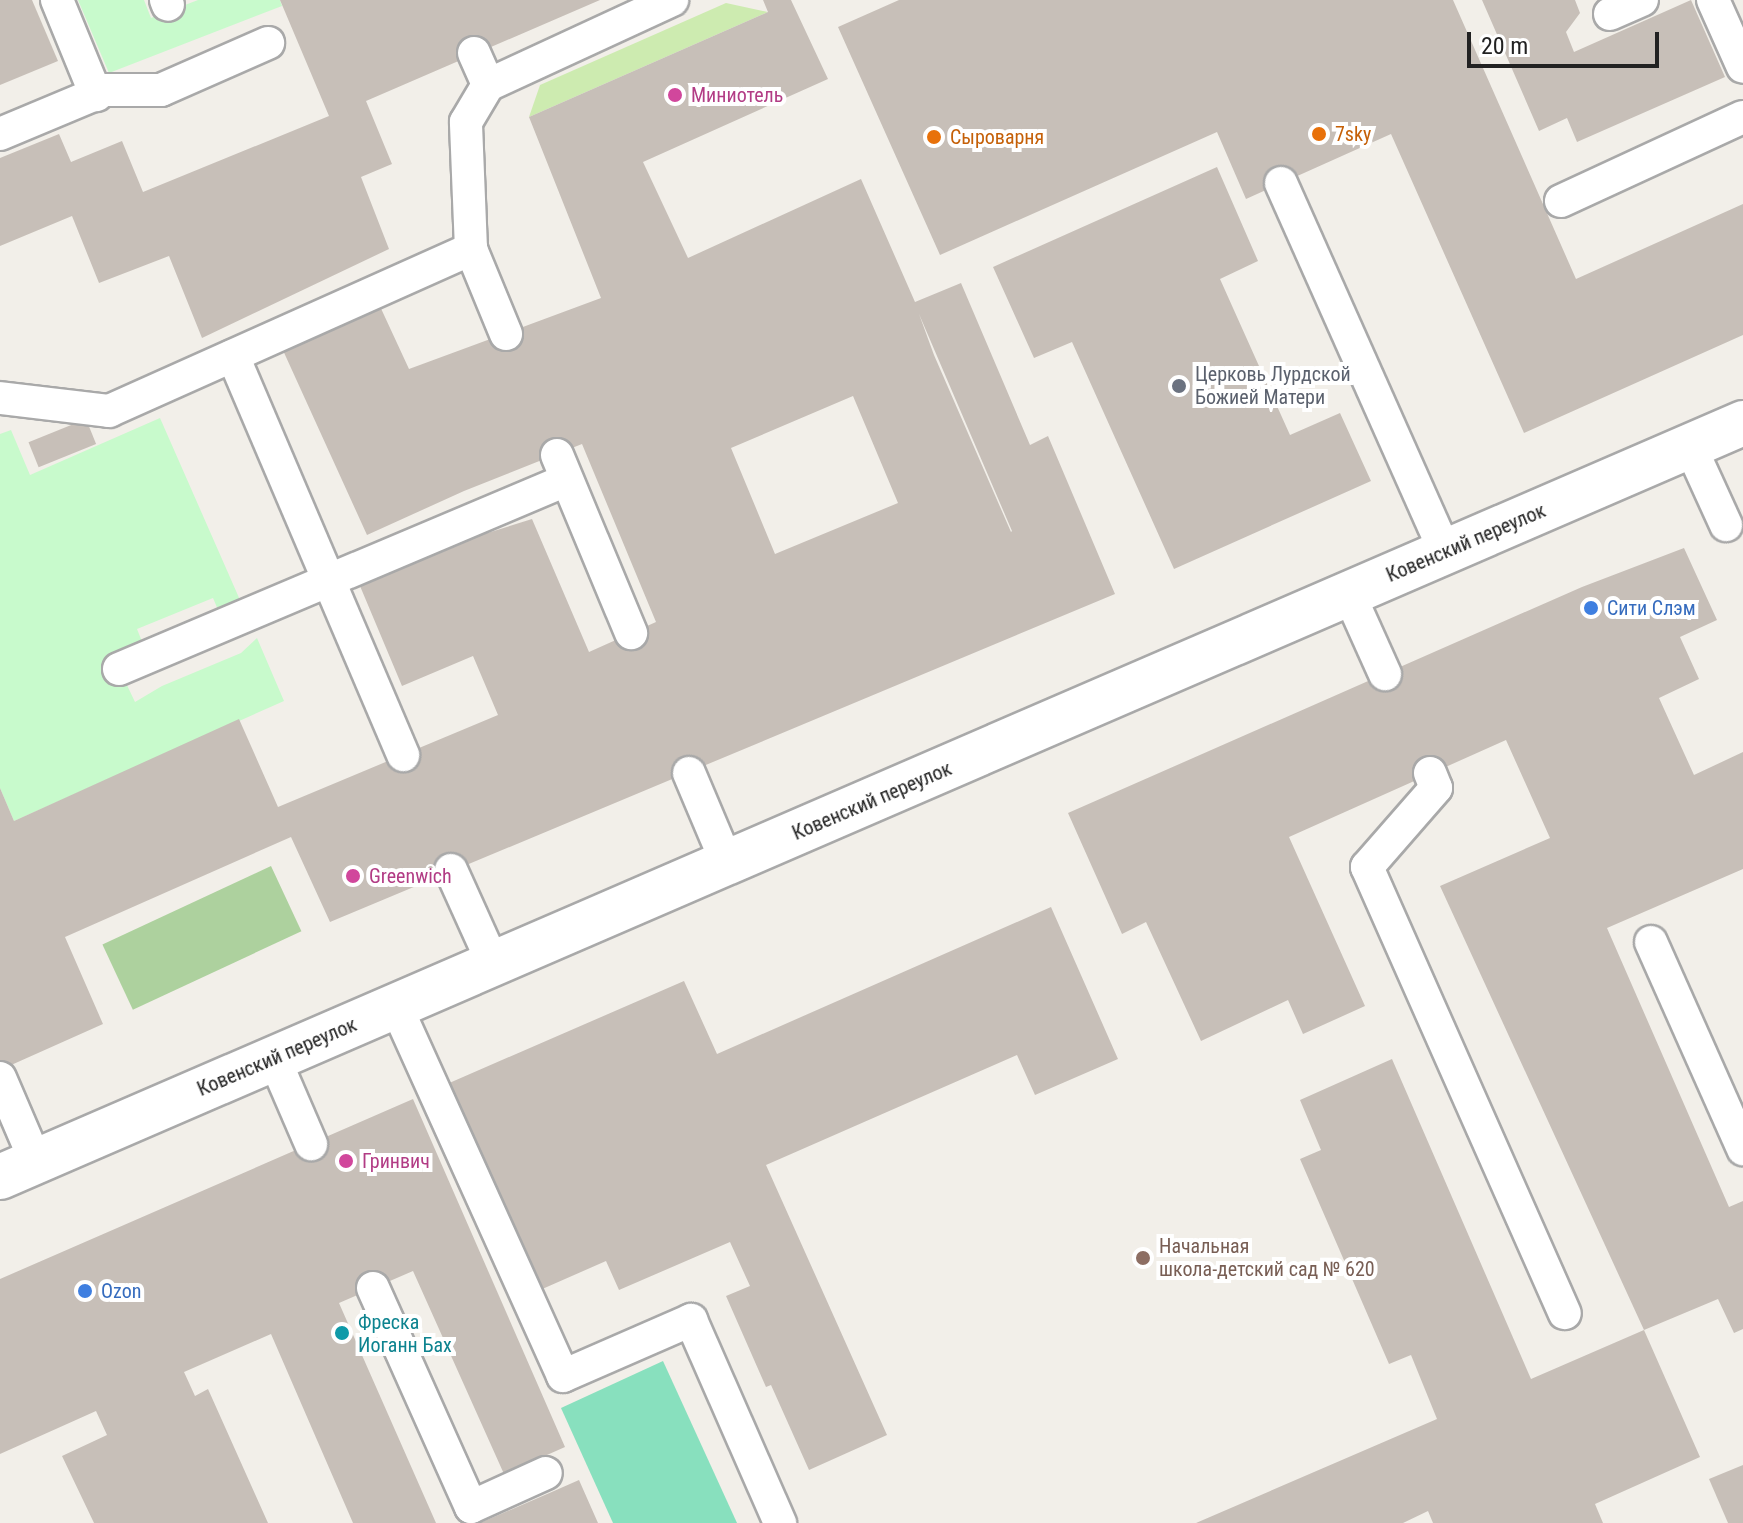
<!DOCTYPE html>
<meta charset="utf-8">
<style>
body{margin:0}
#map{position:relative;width:1743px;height:1523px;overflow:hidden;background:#f2efe9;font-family:"Roboto Condensed",sans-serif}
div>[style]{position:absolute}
.grass>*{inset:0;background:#cdebb0}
.forest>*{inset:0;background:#add19e;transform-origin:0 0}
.park>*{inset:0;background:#c8facc}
.pitch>*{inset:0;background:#88e0be}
.building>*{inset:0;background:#c7bfb8;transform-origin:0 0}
.roads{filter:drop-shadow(2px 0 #a9a9a9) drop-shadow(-2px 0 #a9a9a9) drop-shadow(0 2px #a9a9a9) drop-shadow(0 -2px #a9a9a9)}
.service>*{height:32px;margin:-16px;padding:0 16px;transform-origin:16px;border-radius:16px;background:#fff}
.minor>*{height:44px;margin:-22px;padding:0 22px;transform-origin:22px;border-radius:22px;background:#fff}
.dots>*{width:22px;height:22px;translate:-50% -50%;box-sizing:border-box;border:4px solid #fff;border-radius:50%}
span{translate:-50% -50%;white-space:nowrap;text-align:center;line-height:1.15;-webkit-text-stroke:8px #fff;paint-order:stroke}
.hotel-label{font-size:20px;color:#b23c85}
.left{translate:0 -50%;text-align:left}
.food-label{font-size:20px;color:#c56008}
.worship-label{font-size:20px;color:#5b616d}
.street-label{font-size:20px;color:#222}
.shop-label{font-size:20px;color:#366cbe}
.education-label{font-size:20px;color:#785e54}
.culture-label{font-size:20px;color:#0d838f}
.scale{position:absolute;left:1467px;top:32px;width:192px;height:36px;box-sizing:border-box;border:4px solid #222;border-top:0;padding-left:10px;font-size:24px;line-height:28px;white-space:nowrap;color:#222;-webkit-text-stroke:6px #fff;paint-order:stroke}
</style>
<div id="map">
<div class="grass">
<i style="clip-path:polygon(726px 3px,768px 12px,529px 117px,540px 85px)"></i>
</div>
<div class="forest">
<i style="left:271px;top:866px;width:72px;height:186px;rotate:65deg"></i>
</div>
<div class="park">
<i style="clip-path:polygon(78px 0,144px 0,151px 18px,198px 0,280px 0,282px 6px,109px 73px)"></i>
<i style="clip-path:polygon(160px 418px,240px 600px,219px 612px,213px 598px,137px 629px,143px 644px,114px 658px,135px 702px,162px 686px,241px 653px,257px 638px,284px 701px,14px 821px,0 788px,0 434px,11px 430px,30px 475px)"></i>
</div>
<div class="pitch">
<i style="clip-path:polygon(663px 1361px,737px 1523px,613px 1523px,561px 1408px)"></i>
</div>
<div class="building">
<i style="clip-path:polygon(0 0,32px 0,58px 61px,0 85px)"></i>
<i style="clip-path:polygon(280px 0,600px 0,366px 101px,392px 164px,361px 177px,389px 249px,202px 338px,169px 256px,99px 283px,72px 216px,0 246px,0 158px,59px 134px,71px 162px,122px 141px,143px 192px,329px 116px)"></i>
<i style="clip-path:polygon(evenodd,763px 0,791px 0,828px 79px,643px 162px,688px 258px,861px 179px,915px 302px,961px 283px,1030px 445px,1048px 436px,1115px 594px,330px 922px,291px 837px,65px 937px,103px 1024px,0 1070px,0 788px,14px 821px,239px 719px,278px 807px,498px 715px,473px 656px,402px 686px,360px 586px,481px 535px,532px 519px,589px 652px,656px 622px,582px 444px,464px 491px,367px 535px,281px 346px,378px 302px,409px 369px,601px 298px,529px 117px,768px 12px,763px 0,919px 314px,1012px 531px,1011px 532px,934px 355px,919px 314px,763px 0,853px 396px,898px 503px,775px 554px,731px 448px,853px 396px)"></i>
<i style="clip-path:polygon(899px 0,1453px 0,1576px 279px,1743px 204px,1743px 335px,1524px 433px,1391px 134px,1246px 199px,1217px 132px,940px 255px,838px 27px)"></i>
<i style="clip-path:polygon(1482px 0,1575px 0,1580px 13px,1566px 32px,1574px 52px,1691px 0,1725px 77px,1577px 142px,1567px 118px,1539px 131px)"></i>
<i style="clip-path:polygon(1217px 167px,1258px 261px,1220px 279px,1290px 435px,1340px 413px,1371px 481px,1174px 569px,1072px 342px,1034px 358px,993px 267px)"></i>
<i style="left:86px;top:419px;width:27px;height:62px;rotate:68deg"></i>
<i style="clip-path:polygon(1684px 548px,1717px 620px,1680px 637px,1699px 679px,1659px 698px,1694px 775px,1743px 752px,1743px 869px,1607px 928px,1729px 1207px,1743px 1201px,1743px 1329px,1734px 1333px,1718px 1299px,1644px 1330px,1440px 886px,1550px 838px,1506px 740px,1289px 837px,1365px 1006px,1303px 1034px,1288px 1000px,1201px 1041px,1146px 922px,1122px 934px,1068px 813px,1582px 587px)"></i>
<i style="clip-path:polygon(1051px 907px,1118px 1059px,1035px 1095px,1017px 1055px,766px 1165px,887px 1435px,809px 1470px,771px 1385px,766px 1387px,726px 1296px,750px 1286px,730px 1242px,619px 1290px,606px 1261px,540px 1290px,447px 1084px,684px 981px,717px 1054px)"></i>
<i style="clip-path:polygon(1392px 1059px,1531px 1379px,1644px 1330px,1700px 1457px,1595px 1504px,1603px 1523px,1433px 1523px,1428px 1511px,1403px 1523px,1196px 1523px,1437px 1419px,1411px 1355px,1389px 1364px,1300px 1159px,1321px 1150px,1300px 1100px)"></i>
<i style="clip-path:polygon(413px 1099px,565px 1447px,504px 1474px,413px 1271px,339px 1303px,436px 1523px,353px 1523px,271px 1334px,184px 1372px,195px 1396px,208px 1389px,268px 1523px,94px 1523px,62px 1456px,107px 1435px,96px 1411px,0 1454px,0 1279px)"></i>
<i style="clip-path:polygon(1743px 1465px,1743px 1523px,1728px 1523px,1709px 1479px)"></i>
<i style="clip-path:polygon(579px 1480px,598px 1523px,480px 1523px,554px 1491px)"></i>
</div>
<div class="roads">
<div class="service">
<i style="left:57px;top:0;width:103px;rotate:67.7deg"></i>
<i style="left:166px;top:0;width:5px;rotate:68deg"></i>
<i style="left:1713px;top:0;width:73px;rotate:65.9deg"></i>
<i style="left:1610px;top:14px;width:35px;rotate:-24deg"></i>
<i style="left:474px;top:53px;width:35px;rotate:66deg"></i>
<i style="left:0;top:134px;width:114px;rotate:-22.7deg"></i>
<i style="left:105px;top:90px;width:56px"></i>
<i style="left:161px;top:90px;width:117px;rotate:-23.7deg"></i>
<i style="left:1281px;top:183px;width:404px;rotate:66deg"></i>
<i style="left:1561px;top:201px;width:200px;rotate:-24.8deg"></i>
<i style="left:471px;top:249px;width:127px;rotate:-92.3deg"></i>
<i style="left:466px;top:122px;width:43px;rotate:-59.3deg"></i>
<i style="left:488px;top:85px;width:203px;rotate:-24.8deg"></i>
<i style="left:233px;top:356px;width:434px;rotate:66.9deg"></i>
<i style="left:0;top:398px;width:110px;rotate:6.8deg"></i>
<i style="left:109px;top:411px;width:397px;rotate:-24.1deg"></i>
<i style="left:471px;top:249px;width:92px;rotate:67.6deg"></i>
<i style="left:1690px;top:446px;width:87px;rotate:65.5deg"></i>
<i style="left:557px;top:455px;width:193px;rotate:67.4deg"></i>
<i style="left:1349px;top:594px;width:88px;rotate:65.8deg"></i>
<i style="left:119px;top:669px;width:486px;rotate:-22.9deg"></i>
<i style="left:689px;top:773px;width:98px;rotate:67.1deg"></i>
<i style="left:1430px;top:773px;width:16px;rotate:68deg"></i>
<i style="left:1436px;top:788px;width:105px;rotate:131.1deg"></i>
<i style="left:1367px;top:867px;width:488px;rotate:66.1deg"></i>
<i style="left:451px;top:870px;width:102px;rotate:65.7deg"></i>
<i style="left:1651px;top:942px;width:227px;rotate:66deg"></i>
<i style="left:396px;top:1006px;width:406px;rotate:65.7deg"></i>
<i style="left:563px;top:1376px;width:140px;rotate:-23.6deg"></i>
<i style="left:691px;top:1320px;width:222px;rotate:66.3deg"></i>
<i style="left:274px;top:1058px;width:94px;rotate:66.7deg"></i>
<i style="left:0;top:1078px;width:91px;rotate:66.8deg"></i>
<i style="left:373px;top:1288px;width:240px;rotate:65.9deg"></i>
<i style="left:471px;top:1507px;width:82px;rotate:-24.4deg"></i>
</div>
<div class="minor">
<i style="left:0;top:1177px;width:1899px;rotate:-23.39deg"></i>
</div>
</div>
<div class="dots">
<i style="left:675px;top:95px;background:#d1479c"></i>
<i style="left:1319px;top:134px;background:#e8710a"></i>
<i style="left:934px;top:137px;background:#e8710a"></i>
<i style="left:1179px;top:386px;background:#6b7280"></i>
<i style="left:1591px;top:608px;background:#3f7fe0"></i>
<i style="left:353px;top:876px;background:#d1479c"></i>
<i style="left:346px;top:1161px;background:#d1479c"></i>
<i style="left:1143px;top:1258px;background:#8d6e63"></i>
<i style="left:85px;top:1291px;background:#3f7fe0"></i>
<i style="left:342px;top:1333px;background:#0f9aa8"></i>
</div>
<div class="hotel-label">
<span class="left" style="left:691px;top:95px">Миниотель</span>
<span class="left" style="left:369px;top:876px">Greenwich</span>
<span class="left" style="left:362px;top:1161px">Гринвич</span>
</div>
<div class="food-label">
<span class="left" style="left:1335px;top:134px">7sky</span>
<span class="left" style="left:950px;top:137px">Сыроварня</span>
</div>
<div class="worship-label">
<span class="left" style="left:1195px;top:386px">Церковь Лурдской<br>Божией Матери</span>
</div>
<div class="street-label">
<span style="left:1466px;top:543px;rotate:-23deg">Ковенский переулок</span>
<span style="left:872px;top:801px;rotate:-23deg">Ковенский переулок</span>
<span style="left:277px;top:1057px;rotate:-23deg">Ковенский переулок</span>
</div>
<div class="shop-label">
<span class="left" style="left:1607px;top:608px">Сити Слэм</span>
<span class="left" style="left:101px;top:1291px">Ozon</span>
</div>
<div class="education-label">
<span class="left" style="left:1159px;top:1258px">Начальная<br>школа-детский сад № 620</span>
</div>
<div class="culture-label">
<span class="left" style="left:358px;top:1334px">Фреска<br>Иоганн Бах</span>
</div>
<div class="scale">20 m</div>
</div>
